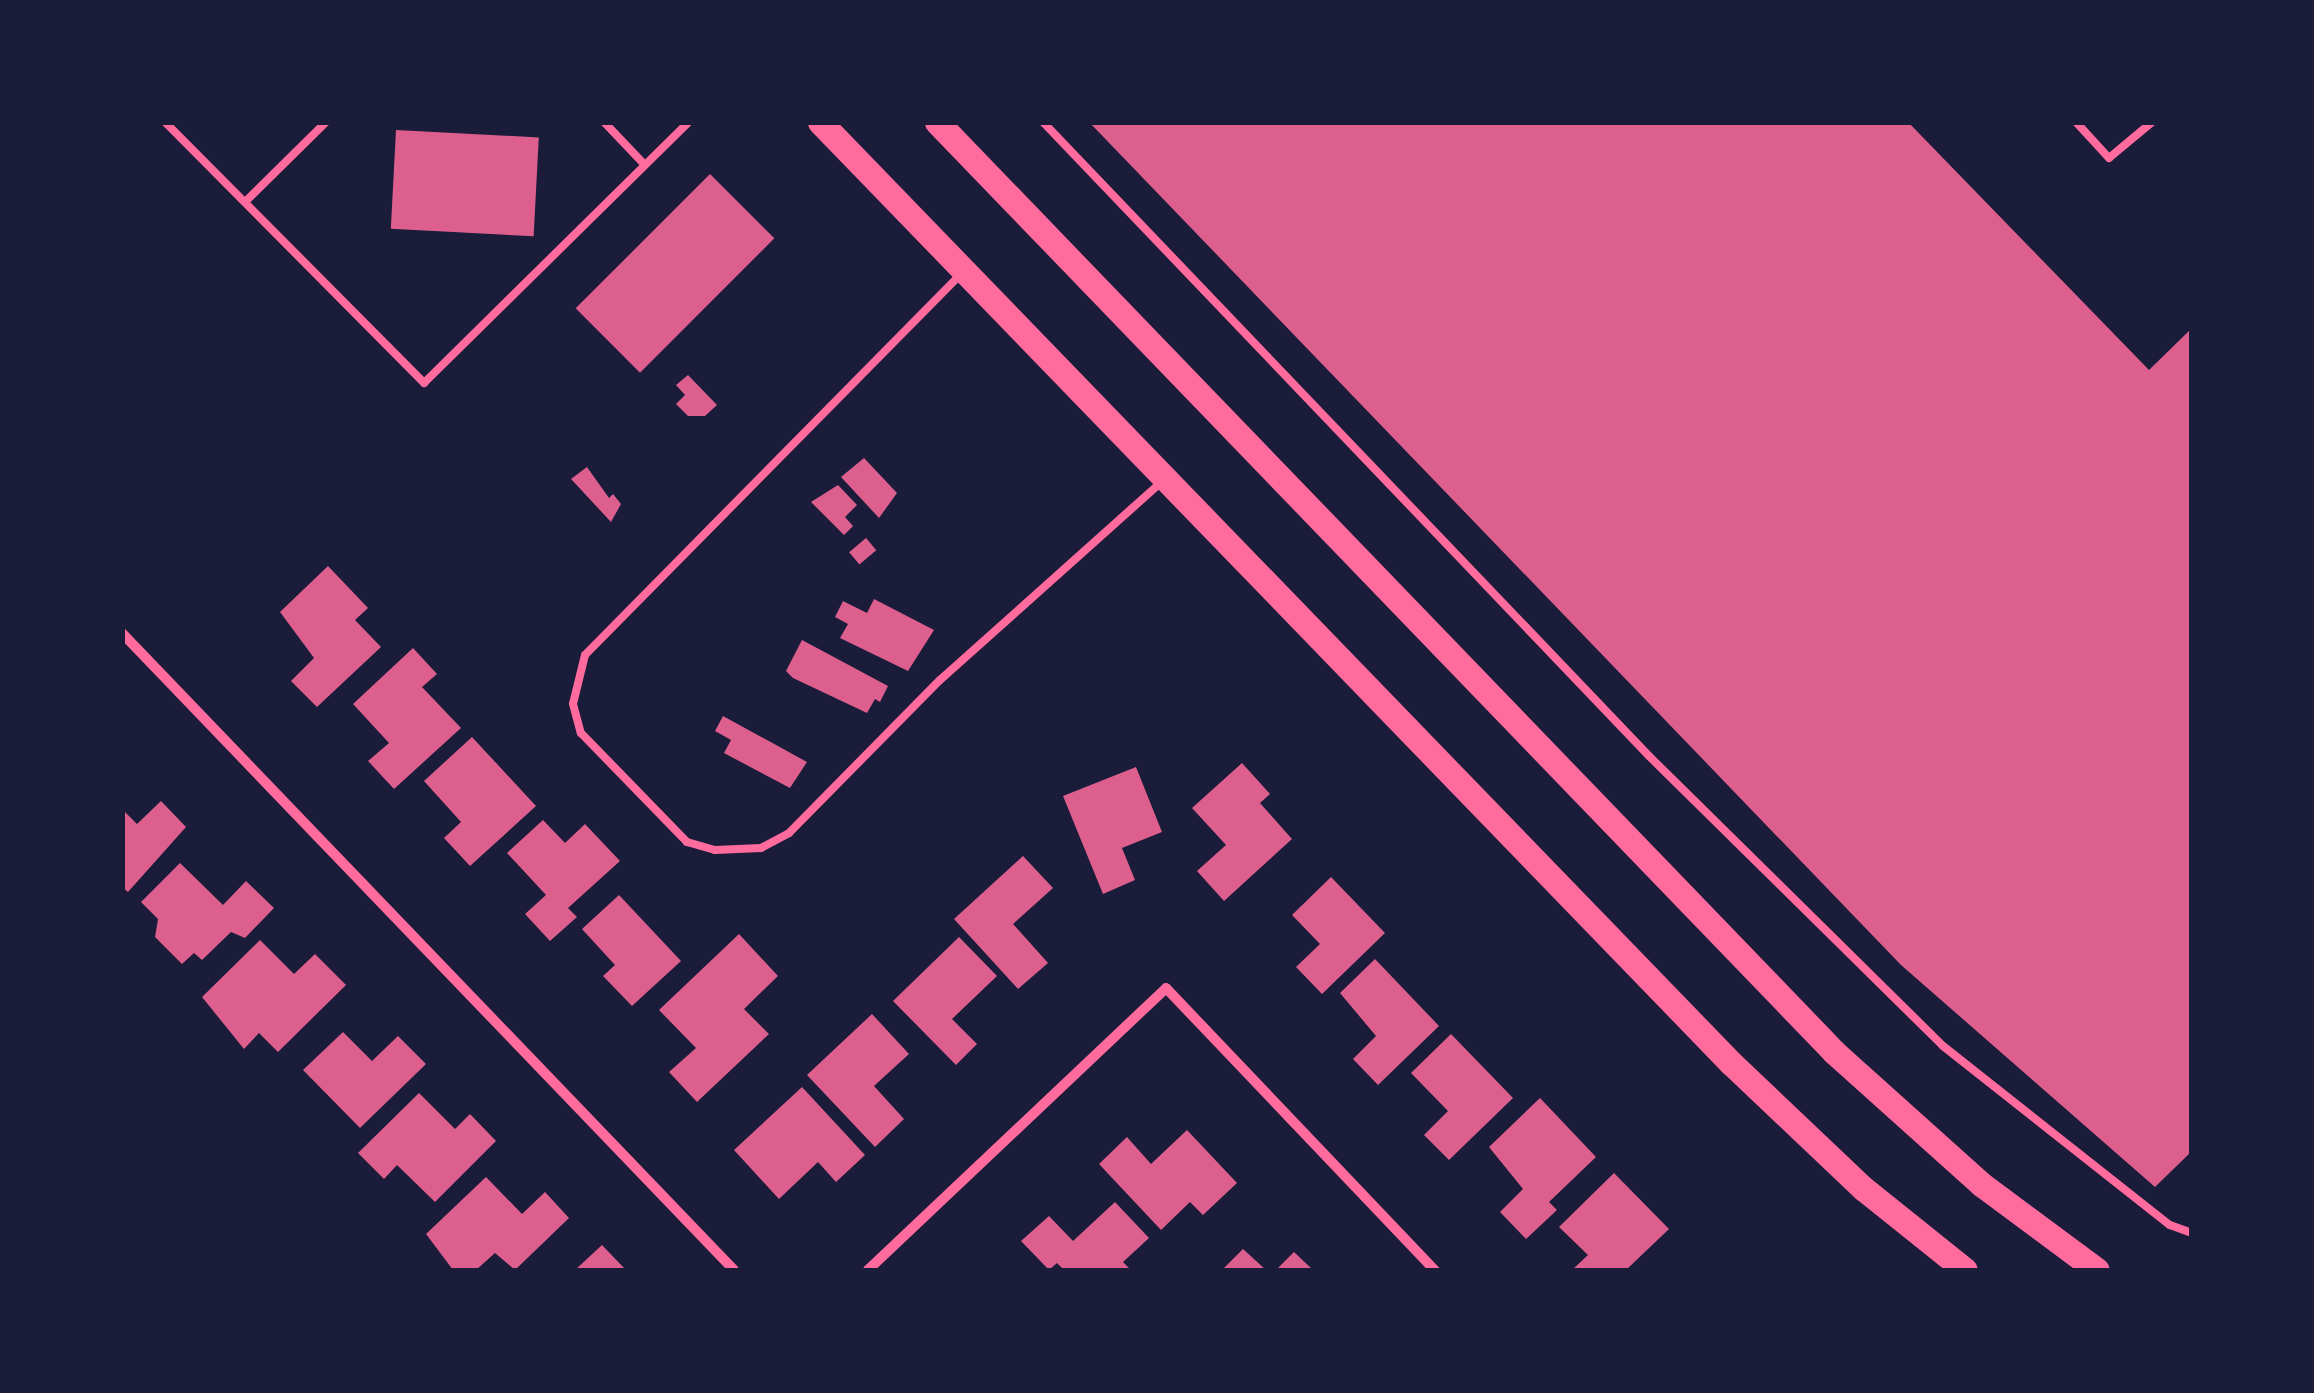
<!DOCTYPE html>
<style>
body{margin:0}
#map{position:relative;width:2314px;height:1393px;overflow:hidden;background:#1b1b3a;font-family:Jost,sans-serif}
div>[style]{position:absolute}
.building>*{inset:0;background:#dd5f8e;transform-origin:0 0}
.service>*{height:8px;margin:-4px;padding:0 4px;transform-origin:4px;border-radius:4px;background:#ff6b9d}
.minor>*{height:10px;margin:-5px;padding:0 5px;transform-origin:5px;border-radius:5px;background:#ff6b9d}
.primary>*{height:25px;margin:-12.5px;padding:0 12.5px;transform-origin:12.5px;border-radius:12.5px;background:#ff6b9d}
span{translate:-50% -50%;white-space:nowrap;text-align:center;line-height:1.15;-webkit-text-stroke:9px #1b1b3a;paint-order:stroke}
.frame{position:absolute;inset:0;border:125px solid #1b1b3a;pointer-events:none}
</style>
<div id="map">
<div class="building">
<i style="clip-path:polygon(1089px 122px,1908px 122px,2149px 370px,2192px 328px,2192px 1151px,2155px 1187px,1901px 965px)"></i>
<i style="left:396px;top:130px;width:143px;height:99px;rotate:3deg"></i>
<i style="left:710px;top:174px;width:91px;height:190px;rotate:45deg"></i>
<i style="clip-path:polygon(688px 375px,717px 405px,705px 416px,688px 416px,676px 404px,685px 395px,676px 385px)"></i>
<i style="clip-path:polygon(864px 458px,897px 493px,879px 518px,841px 477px)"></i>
<i style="clip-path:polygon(587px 467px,609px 498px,613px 494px,621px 504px,611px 522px,571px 479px)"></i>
<i style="clip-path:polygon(838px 485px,857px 505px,845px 517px,853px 526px,844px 535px,811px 502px)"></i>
<i style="left:866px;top:538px;width:16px;height:22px;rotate:50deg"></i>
<i style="clip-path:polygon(328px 566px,368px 608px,355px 620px,381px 647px,317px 707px,291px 681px,314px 658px,280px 612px)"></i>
<i style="clip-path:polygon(874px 599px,934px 630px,908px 671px,840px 638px,848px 624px,835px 617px,843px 601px,867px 613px)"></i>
<i style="clip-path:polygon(802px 640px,888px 686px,880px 702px,875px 699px,867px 713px,793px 678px,786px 671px)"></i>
<i style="clip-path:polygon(413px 648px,437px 674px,422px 687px,461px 728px,394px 789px,368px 761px,389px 743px,353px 704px)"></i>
<i style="clip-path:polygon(723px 716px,807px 762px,790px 788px,724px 753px,731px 740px,715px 731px)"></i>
<i style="clip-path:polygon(472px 737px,536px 806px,470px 866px,444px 838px,461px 822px,424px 781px)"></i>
<i style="clip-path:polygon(1242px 763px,1270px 794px,1260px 803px,1292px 839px,1224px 901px,1197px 871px,1226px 845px,1192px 808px)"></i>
<i style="clip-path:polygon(1136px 767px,1162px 832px,1122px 848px,1135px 880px,1103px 894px,1063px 796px)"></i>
<i style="clip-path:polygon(161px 801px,186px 827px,128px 892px,122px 887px,122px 809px,137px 824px)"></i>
<i style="clip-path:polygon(543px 820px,565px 843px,585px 824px,620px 861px,568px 908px,577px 917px,550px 941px,525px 914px,546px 895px,507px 853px)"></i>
<i style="clip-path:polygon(1023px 856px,1053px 888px,1013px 924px,1048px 963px,1018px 989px,954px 919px)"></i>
<i style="clip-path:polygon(180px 863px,223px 905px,246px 881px,274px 908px,245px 938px,231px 932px,202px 960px,194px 953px,182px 964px,155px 937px,158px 919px,141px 902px)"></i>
<i style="clip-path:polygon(1331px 877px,1385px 933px,1322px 994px,1296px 967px,1320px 944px,1292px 915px)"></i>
<i style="clip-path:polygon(619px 895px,681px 961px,632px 1006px,603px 976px,615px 965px,582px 929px)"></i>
<i style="clip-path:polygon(739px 934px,778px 976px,744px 1009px,769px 1034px,697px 1102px,669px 1072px,696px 1048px,659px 1010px)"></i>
<i style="clip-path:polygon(959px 937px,997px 976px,952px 1019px,977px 1044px,956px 1065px,893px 1001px)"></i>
<i style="clip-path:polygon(260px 940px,294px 974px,315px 954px,346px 985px,278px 1052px,259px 1033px,244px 1049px,202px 997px)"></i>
<i style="clip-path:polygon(1375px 959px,1439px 1026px,1378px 1085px,1353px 1059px,1376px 1036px,1340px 993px)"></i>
<i style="clip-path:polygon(872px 1014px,909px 1054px,874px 1086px,904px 1119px,875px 1147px,807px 1075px)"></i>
<i style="clip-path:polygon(343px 1032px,372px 1061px,398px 1036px,426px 1064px,360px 1128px,303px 1070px)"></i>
<i style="clip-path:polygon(1451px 1034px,1513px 1098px,1449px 1160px,1424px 1135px,1448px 1111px,1411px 1073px)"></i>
<i style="clip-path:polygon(802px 1087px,865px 1155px,836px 1182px,818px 1162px,779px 1199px,734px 1150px)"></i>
<i style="clip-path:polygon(419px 1093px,455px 1129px,470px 1114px,496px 1141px,435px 1202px,397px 1165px,384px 1179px,358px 1153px)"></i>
<i style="clip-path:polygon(1540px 1098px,1596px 1157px,1549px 1202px,1557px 1210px,1526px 1239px,1500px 1212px,1523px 1189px,1489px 1147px)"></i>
<i style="clip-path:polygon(1187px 1130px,1237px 1183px,1203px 1215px,1190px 1202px,1161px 1230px,1099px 1164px,1127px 1137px,1151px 1164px)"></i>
<i style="clip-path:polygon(1614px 1173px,1669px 1229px,1626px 1270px,1572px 1270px,1588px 1255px,1559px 1227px)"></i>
<i style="clip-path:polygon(486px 1177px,522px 1214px,545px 1192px,569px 1218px,515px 1270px,495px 1253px,476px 1270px,453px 1270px,426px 1234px)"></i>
<i style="clip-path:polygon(1115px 1202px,1149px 1238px,1123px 1262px,1131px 1270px,1064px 1270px,1057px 1263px,1049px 1270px,1021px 1241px,1049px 1216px,1073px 1241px)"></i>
<i style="clip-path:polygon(602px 1245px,626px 1270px,575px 1270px)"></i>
<i style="clip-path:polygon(1243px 1249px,1266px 1270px,1222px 1270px)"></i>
<i style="clip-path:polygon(1294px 1252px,1313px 1270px,1276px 1270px)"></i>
</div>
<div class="service">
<i style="left:165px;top:122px;width:368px;rotate:45.2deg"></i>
<i style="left:424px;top:383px;width:372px;rotate:-44.6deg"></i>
<i style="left:604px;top:122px;width:59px;rotate:46.4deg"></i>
<i style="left:1043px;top:122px;width:877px;rotate:46.29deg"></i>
<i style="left:1649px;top:756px;width:413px;rotate:44.6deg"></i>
<i style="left:1943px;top:1046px;width:289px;rotate:38.3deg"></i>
<i style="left:2170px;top:1225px;width:23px;rotate:20deg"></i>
<i style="left:2076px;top:122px;width:49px;rotate:47.5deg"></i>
<i style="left:2109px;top:158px;width:56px;rotate:-39.9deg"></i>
<i style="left:245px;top:202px;width:114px;rotate:-44.6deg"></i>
<i style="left:961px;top:274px;width:535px;rotate:134.62deg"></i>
<i style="left:585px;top:655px;width:50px;rotate:103.8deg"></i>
<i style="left:573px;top:704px;width:30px;rotate:75deg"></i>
<i style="left:581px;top:733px;width:152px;rotate:45.8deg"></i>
<i style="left:687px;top:842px;width:29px;rotate:16deg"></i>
<i style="left:715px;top:850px;width:46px;rotate:-2.5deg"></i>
<i style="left:761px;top:848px;width:32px;rotate:-28deg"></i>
<i style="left:789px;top:833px;width:215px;rotate:-45.4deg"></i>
<i style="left:940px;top:680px;width:295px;rotate:-41.8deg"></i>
</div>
<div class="minor">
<i style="left:122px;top:633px;width:883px;rotate:46.15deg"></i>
<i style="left:868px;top:1270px;width:410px;rotate:-43.4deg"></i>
<i style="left:1166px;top:988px;width:390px;rotate:46.4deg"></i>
</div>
<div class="primary">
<i style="left:820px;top:122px;width:1310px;rotate:45.93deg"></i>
<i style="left:1731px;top:1063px;width:183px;rotate:43.5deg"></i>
<i style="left:1864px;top:1189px;width:129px;rotate:38.7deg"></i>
<i style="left:937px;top:122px;width:1292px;rotate:46.03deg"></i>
<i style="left:1834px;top:1052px;width:198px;rotate:41.9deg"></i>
<i style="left:1981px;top:1184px;width:144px;rotate:36.6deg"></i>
</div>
<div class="frame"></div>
</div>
